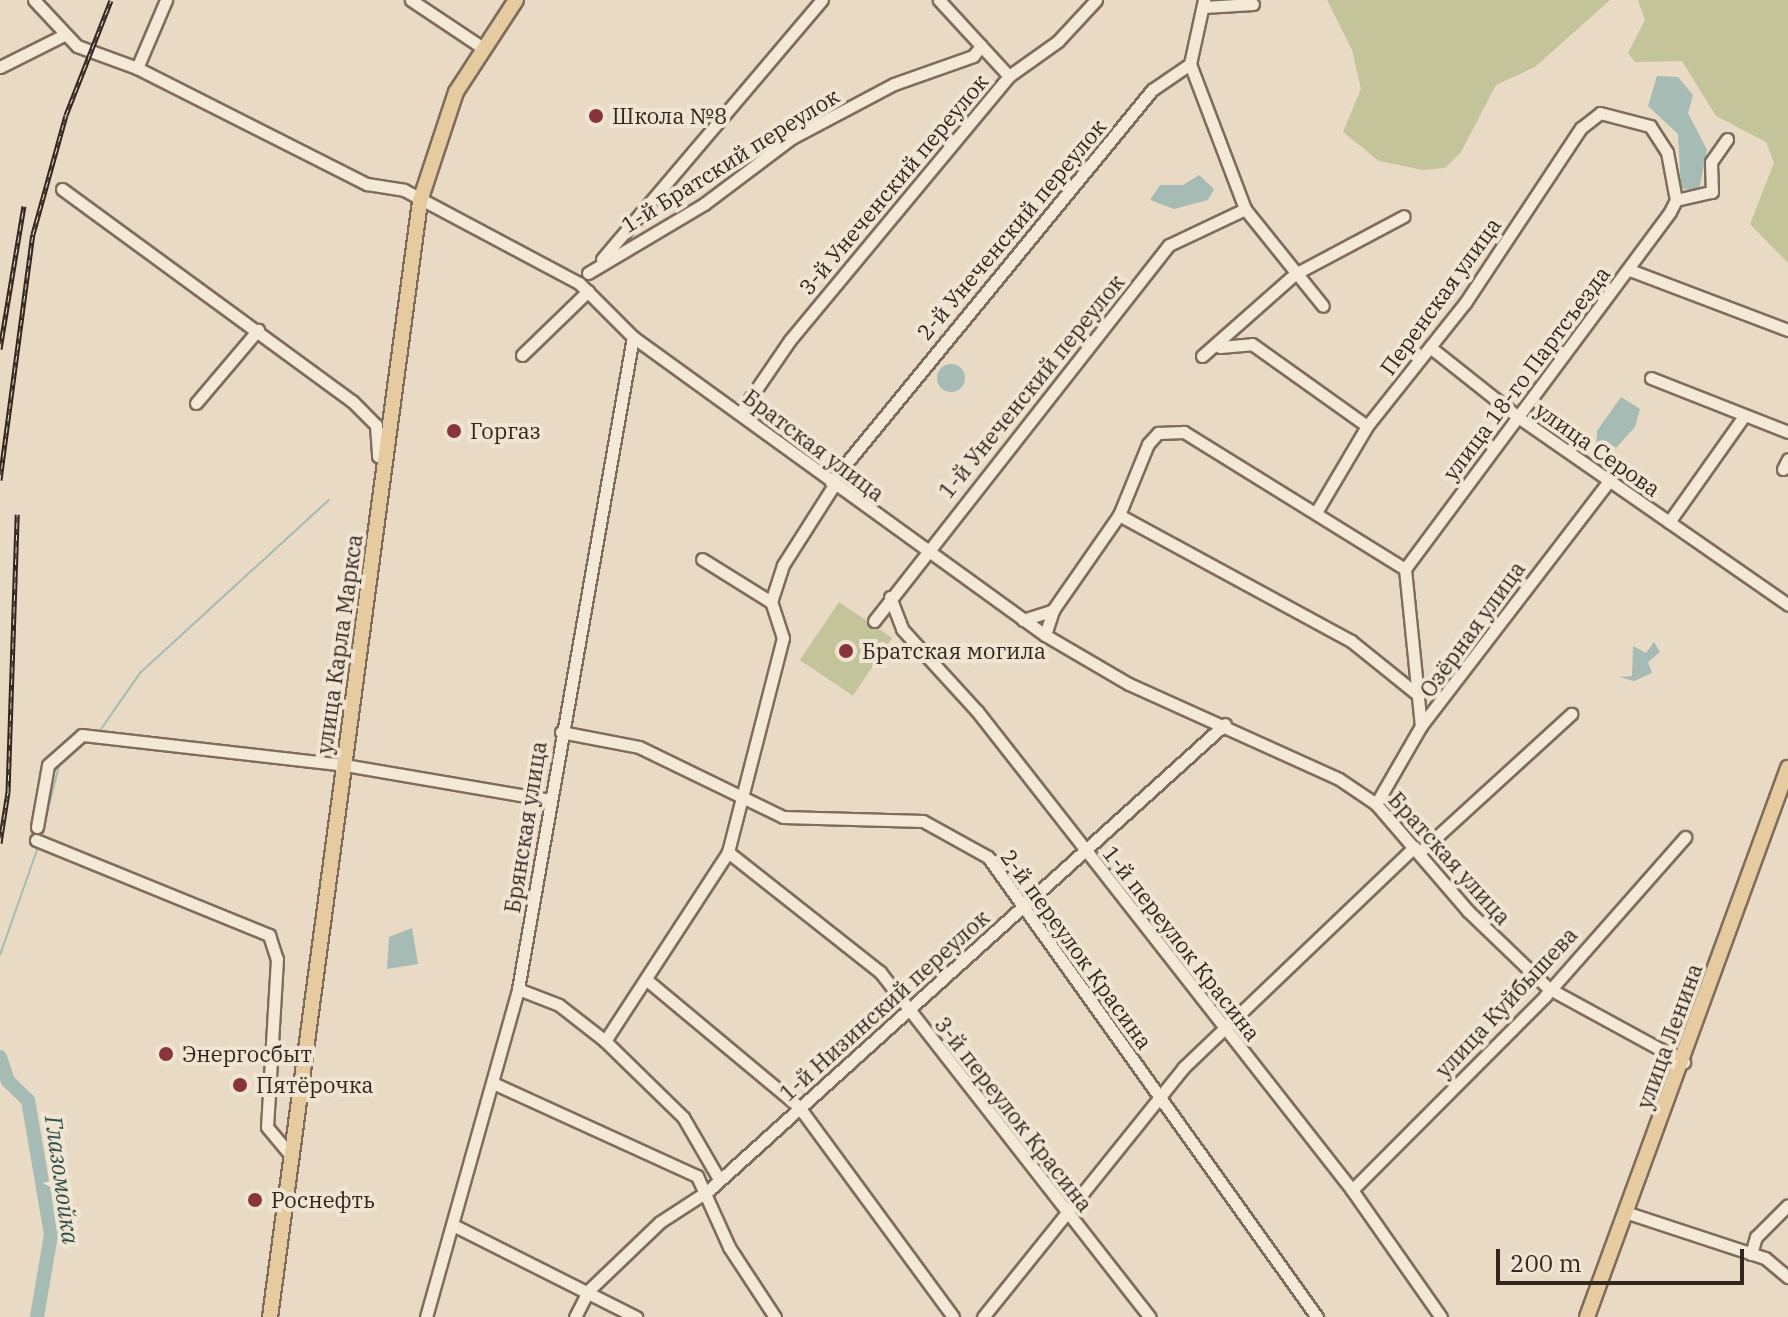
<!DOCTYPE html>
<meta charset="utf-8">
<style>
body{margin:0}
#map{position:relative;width:1788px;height:1317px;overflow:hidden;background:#e8dac4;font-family:"IBM Plex Serif",serif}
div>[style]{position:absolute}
.green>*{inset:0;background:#c3c499;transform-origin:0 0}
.water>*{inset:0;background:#a5bbb3}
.round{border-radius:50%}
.stream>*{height:2px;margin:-1px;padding:0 1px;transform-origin:1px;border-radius:1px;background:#a5bbb3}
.river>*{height:14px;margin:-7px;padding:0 7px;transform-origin:7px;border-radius:7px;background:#a5bbb3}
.roads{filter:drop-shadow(2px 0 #806c5c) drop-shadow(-2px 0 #806c5c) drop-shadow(0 2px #806c5c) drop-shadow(0 -2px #806c5c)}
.minor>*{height:11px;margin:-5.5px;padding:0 5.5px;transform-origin:5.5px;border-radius:5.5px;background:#f4e8d6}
.major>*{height:14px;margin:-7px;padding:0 7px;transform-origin:7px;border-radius:7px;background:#e7cba0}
.rail>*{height:5px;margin-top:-2.5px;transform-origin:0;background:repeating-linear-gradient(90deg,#f0e5d2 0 6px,#32261f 0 12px);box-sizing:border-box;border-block:2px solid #32261f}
.dots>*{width:22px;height:22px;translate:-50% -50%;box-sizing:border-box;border:4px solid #f0e5d2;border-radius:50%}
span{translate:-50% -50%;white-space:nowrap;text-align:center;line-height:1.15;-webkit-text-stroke:8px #f0e5d2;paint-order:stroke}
.poi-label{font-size:22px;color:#32261f}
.left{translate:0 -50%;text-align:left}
.street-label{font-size:22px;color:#32261f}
.water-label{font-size:24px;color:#30504b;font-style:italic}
.scale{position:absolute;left:1496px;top:1249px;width:248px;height:36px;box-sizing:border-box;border:4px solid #32261f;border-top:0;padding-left:10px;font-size:24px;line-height:28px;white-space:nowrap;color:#32261f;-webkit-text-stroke:6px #f0e5d2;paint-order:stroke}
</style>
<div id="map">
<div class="green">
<i style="clip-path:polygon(1327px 0,1610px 0,1535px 67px,1496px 85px,1461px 152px,1445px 168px,1423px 170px,1379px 161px,1343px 132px,1361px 89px,1352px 50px)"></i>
<i style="clip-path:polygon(1638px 0,1788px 0,1788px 263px,1750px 224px,1774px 163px,1766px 142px,1716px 116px,1682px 61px,1635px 62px,1628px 53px,1645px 20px)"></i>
<i style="left:839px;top:602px;width:64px;height:70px;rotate:34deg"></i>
</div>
<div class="water">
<i style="clip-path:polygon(1657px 76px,1678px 77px,1693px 95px,1688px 113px,1707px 150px,1699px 190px,1681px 189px,1678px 134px,1648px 106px)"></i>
<i style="clip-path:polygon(1199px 175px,1214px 189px,1208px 200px,1174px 209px,1150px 200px,1160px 185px,1183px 185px)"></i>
<i class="round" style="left:937px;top:364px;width:28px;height:28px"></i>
<i style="clip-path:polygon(1621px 397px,1640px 409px,1635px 427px,1615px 449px,1596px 450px,1597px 431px)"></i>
<i style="clip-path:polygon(1654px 642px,1660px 652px,1648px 662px,1652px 673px,1634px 681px,1619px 677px,1632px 676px,1633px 646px,1646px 653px)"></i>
<i style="clip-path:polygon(412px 928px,418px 964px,387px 969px,389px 937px)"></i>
</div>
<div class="stream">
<i style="left:99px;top:732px;width:72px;rotate:-55.2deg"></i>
<i style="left:140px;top:673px;width:256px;rotate:-42.5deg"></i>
<i style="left:76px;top:748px;width:14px;rotate:-36deg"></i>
<i style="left:41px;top:837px;width:77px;rotate:-75.8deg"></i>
<i style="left:0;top:955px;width:114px;rotate:-70.6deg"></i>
</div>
<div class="river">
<i style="left:0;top:1057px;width:25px;rotate:72deg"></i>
<i style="left:8px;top:1081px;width:28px;rotate:44deg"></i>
<i style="left:28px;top:1100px;width:137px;rotate:80.3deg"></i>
<i style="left:51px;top:1235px;width:83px;rotate:99.7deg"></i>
</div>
<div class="roads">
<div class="minor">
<i style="left:34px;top:0;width:63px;rotate:46.9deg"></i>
<i style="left:77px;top:46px;width:64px;rotate:20.1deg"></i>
<i style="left:137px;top:68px;width:258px;rotate:26.8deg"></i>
<i style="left:367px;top:184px;width:37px;rotate:9deg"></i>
<i style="left:404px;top:190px;width:198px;rotate:28deg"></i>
<i style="left:579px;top:283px;width:76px;rotate:45deg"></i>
<i style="left:633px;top:337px;width:508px;rotate:35.88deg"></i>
<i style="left:1045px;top:635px;width:97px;rotate:30.3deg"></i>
<i style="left:1129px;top:684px;width:230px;rotate:24.3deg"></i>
<i style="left:1339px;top:779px;width:45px;rotate:34deg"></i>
<i style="left:1376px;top:804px;width:141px;rotate:49.3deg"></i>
<i style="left:1468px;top:911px;width:111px;rotate:43.9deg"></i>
<i style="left:1548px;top:988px;width:155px;rotate:28.6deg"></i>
<i style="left:411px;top:0;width:83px;rotate:33.7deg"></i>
<i style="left:939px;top:0;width:103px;rotate:47.4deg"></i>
<i style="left:1204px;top:7px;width:49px;rotate:-3.5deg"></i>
<i style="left:1190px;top:64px;width:155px;rotate:69.2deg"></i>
<i style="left:1245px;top:209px;width:124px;rotate:51.2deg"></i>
<i style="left:0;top:67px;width:69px;rotate:-26.6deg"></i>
<i style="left:137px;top:68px;width:74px;rotate:-66.9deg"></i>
<i style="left:62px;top:189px;width:359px;rotate:36.2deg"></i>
<i style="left:352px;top:401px;width:34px;rotate:45deg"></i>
<i style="left:376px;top:425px;width:31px;rotate:86deg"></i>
<i style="left:378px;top:456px;width:8px;rotate:7deg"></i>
<i style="left:1676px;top:200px;width:37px;rotate:-13deg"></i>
<i style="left:1712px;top:192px;width:30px;rotate:-92deg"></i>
<i style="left:1711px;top:162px;width:28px;rotate:-55deg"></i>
<i style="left:602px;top:259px;width:340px;rotate:-49.7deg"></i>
<i style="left:1630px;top:270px;width:169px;rotate:20.8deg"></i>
<i style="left:588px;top:273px;width:135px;rotate:-30.7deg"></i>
<i style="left:704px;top:204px;width:110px;rotate:-36.9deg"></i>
<i style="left:792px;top:138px;width:115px;rotate:-27.9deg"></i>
<i style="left:894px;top:84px;width:84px;rotate:-19.5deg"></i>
<i style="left:973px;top:56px;width:13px;rotate:-51deg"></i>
<i style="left:1220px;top:347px;width:32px;rotate:-5deg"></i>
<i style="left:1252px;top:344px;width:141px;rotate:35.5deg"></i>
<i style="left:1430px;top:347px;width:112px;rotate:38.5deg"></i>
<i style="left:1518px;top:417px;width:329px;rotate:34.8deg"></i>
<i style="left:522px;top:355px;width:92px;rotate:-44.1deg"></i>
<i style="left:1202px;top:356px;width:124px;rotate:-41.4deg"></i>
<i style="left:1295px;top:274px;width:123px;rotate:-28deg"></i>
<i style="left:1651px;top:378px;width:147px;rotate:21.5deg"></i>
<i style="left:196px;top:403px;width:96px;rotate:-49.7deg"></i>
<i style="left:740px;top:413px;width:88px;rotate:-55.6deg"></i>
<i style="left:790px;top:340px;width:343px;rotate:-50.3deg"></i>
<i style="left:1009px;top:76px;width:60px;rotate:-35.5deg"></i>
<i style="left:1058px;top:41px;width:56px;rotate:-47.2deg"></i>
<i style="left:1783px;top:469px;width:11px;rotate:-63deg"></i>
<i style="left:831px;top:482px;width:507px;rotate:-50.69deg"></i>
<i style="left:1152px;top:90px;width:46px;rotate:-34.4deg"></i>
<i style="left:1190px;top:64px;width:66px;rotate:-77.7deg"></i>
<i style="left:1318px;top:509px;width:96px;rotate:-59.4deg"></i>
<i style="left:1367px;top:426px;width:157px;rotate:-51.5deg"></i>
<i style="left:1465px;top:303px;width:210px;rotate:-56.5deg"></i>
<i style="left:1581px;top:128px;width:24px;rotate:-38deg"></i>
<i style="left:1600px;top:113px;width:52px;rotate:14.6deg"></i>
<i style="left:1650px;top:126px;width:31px;rotate:57deg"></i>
<i style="left:1667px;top:152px;width:49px;rotate:79.4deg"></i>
<i style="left:1676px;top:200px;width:13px;rotate:117deg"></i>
<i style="left:1670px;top:212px;width:445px;rotate:126.6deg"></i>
<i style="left:1119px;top:515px;width:264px;rotate:28.5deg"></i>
<i style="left:1351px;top:641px;width:85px;rotate:38.8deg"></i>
<i style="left:1669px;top:522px;width:126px;rotate:-54.7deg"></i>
<i style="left:890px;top:597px;width:34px;rotate:69deg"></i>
<i style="left:902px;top:629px;width:111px;rotate:47.6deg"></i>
<i style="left:977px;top:711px;width:608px;rotate:51.94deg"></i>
<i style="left:1352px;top:1190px;width:155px;rotate:55deg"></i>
<i style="left:771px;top:602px;width:39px;rotate:-72deg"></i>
<i style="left:783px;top:565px;width:95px;rotate:-57.5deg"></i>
<i style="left:1023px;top:620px;width:32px;rotate:-18deg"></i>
<i style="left:874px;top:621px;width:478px;rotate:-51.9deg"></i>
<i style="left:1169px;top:245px;width:84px;rotate:-25.3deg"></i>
<i style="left:1045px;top:635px;width:26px;rotate:-72deg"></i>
<i style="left:1053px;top:610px;width:116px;rotate:-55.2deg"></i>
<i style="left:1119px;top:515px;width:77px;rotate:-67.8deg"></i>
<i style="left:1148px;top:444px;width:15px;rotate:-48deg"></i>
<i style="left:1158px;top:433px;width:26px;rotate:-2deg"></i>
<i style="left:1184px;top:432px;width:260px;rotate:31.8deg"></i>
<i style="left:1405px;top:569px;width:158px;rotate:84.2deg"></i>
<i style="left:561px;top:732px;width:79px;rotate:10.9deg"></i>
<i style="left:639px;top:747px;width:160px;rotate:25.9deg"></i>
<i style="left:783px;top:817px;width:140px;rotate:1.6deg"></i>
<i style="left:923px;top:821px;width:74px;rotate:29deg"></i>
<i style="left:988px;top:857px;width:566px;rotate:54.43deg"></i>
<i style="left:1376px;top:804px;width:90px;rotate:-60deg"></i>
<i style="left:1421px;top:726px;width:307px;rotate:-52.5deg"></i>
<i style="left:37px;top:827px;width:63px;rotate:-79.9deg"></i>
<i style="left:48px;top:765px;width:45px;rotate:-41.4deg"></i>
<i style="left:82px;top:735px;width:265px;rotate:6.5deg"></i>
<i style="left:345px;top:765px;width:208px;rotate:9.7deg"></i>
<i style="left:36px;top:840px;width:252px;rotate:22.2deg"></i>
<i style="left:269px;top:935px;width:25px;rotate:72deg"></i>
<i style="left:277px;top:959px;width:168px;rotate:93.4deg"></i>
<i style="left:267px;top:1127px;width:39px;rotate:50deg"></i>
<i style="left:728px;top:852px;width:194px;rotate:38.3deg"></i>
<i style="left:880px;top:972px;width:438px;rotate:52deg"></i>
<i style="left:1420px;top:852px;width:205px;rotate:-42.4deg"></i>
<i style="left:648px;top:981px;width:197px;rotate:39.8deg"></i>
<i style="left:799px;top:1107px;width:260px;rotate:53.7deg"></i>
<i style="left:518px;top:989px;width:44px;rotate:21.3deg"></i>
<i style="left:559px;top:1005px;width:58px;rotate:38deg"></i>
<i style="left:605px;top:1041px;width:109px;rotate:44.3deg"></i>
<i style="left:683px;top:1117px;width:72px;rotate:59.9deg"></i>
<i style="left:605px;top:1041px;width:225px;rotate:-56.9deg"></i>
<i style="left:728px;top:852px;width:221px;rotate:-75.6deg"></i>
<i style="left:783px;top:638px;width:38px;rotate:-108deg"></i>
<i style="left:771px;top:602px;width:81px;rotate:-148.1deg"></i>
<i style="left:493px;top:1083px;width:224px;rotate:24.5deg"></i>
<i style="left:697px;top:1176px;width:78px;rotate:65.7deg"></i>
<i style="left:729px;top:1247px;width:84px;rotate:56.7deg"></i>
<i style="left:1352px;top:1190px;width:274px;rotate:-45.1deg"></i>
<i style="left:1545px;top:996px;width:212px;rotate:-48.6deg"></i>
<i style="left:1628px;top:1213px;width:144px;rotate:18.2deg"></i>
<i style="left:1765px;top:1258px;width:30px;rotate:40deg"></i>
<i style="left:455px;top:1226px;width:203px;rotate:26.7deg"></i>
<i style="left:1751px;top:1254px;width:18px;rotate:-74deg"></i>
<i style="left:1756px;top:1237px;width:45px;rotate:-45deg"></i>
<i style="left:426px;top:1317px;width:341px;rotate:-74.3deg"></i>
<i style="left:518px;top:989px;width:662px;rotate:-80deg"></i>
<i style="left:575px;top:1317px;width:30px;rotate:-63deg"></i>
<i style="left:589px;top:1290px;width:98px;rotate:-43.8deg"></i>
<i style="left:660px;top:1222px;width:59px;rotate:-33.1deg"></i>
<i style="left:709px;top:1190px;width:695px;rotate:-42.09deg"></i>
<i style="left:983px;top:1317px;width:319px;rotate:-51.2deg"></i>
<i style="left:1183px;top:1068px;width:320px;rotate:-43.7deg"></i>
</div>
<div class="major">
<i style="left:270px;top:1317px;width:1126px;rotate:-82.34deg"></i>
<i style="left:420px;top:201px;width:115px;rotate:-71.7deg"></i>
<i style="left:456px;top:92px;width:110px;rotate:-56.9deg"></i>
<i style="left:1587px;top:1317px;width:585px;rotate:-69.89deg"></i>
</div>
</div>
<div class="rail">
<i style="left:0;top:349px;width:145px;rotate:-80.5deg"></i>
<i style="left:0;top:480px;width:248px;rotate:-82.4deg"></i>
<i style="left:33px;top:234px;width:123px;rotate:-74.5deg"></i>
<i style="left:66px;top:115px;width:123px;rotate:-68.6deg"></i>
<i style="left:0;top:843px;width:52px;rotate:-81.1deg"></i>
<i style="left:8px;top:792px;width:278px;rotate:-88.1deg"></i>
</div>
<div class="dots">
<i style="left:596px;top:116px;background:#87343c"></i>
<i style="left:454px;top:431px;background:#87343c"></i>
<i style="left:846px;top:651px;background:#87343c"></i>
<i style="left:166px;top:1054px;background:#87343c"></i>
<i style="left:240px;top:1085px;background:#87343c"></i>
<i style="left:255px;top:1200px;background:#87343c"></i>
</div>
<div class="poi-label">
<span class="left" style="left:612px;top:116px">Школа №8</span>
<span class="left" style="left:470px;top:431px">Горгаз</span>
<span class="left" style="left:862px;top:651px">Братская могила</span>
<span class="left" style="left:182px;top:1054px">Энергосбыт</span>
<span class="left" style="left:256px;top:1085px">Пятёрочка</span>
<span class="left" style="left:271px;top:1200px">Роснефть</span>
</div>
<div class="street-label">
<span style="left:730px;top:160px;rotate:-32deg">1-й Братский переулок</span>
<span style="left:893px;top:184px;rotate:-50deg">3-й Унеченский переулок</span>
<span style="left:1011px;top:229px;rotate:-50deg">2-й Унеченский переулок</span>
<span style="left:1440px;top:296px;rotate:-54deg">Перенская улица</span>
<span style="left:1526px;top:373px;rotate:-53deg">улица 18-го Партсъезда</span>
<span style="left:1031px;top:386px;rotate:-51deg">1-й Унеченский переулок</span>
<span style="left:814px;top:445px;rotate:37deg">Братская улица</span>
<span style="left:1598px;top:449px;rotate:35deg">улица Серова</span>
<span style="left:1472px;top:629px;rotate:-54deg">Озёрная улица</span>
<span style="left:339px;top:644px;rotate:-82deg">улица Карла Маркса</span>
<span style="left:525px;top:827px;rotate:-81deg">Брянская улица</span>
<span style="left:1450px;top:858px;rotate:48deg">Братская улица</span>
<span style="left:1182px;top:943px;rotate:52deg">1-й переулок Красина</span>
<span style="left:1077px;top:949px;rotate:54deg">2-й переулок Красина</span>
<span style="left:1506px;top:1002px;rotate:-47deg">улица Куйбышева</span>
<span style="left:884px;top:1005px;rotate:-42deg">1-й Низинский переулок</span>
<span style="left:1669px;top:1036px;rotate:-70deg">улица Ленина</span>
<span style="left:1014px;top:1114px;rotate:52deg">3-й переулок Красина</span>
</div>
<div class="water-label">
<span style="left:62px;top:1180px;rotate:82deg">Глазомойка</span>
</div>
<div class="scale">200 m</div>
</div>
